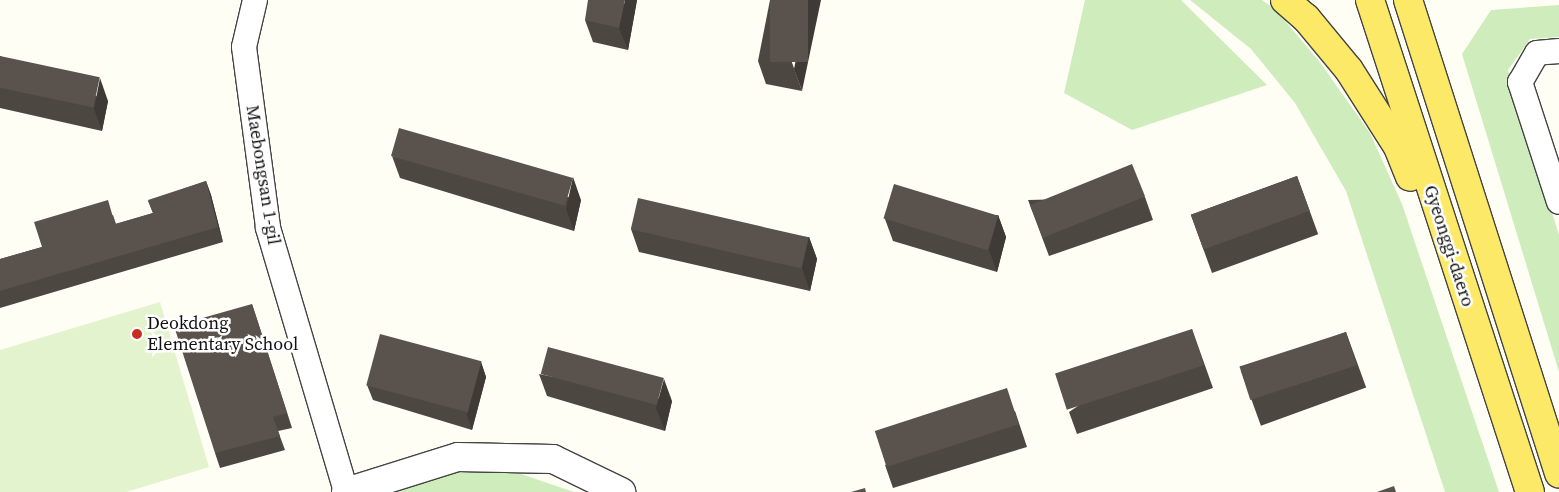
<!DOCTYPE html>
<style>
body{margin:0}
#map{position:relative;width:1559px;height:492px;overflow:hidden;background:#fffef5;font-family:"Source Serif 4",serif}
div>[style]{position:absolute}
.green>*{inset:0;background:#cfecbc}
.pitch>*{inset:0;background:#e2f3ce}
.roads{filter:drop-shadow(1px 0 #444) drop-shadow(-1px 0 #444) drop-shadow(0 1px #444) drop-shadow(0 -1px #444)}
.minor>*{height:24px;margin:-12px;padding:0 12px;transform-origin:12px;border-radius:12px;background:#fff}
.tertiary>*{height:28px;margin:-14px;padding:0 14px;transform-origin:14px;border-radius:14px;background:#fff}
.primary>*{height:28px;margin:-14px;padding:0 14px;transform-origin:14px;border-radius:14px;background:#fce967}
.wall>*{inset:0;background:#4d4742;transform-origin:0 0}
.shaded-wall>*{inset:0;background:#3f3a36}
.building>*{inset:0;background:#5a534d;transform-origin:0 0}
.dots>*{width:14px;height:14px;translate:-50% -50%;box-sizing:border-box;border:2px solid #fff;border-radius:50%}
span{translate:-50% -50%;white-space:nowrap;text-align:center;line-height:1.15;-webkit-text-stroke:5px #fff;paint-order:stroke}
.street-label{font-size:18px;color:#111}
.poi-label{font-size:18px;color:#111}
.left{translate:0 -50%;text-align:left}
</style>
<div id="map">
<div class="green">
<i style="clip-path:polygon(1085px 0,1181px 0,1267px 85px,1132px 130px,1064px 93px)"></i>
<i style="clip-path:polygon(1190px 0,1262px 0,1275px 9px,1319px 61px,1370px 133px,1402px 204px,1499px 492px,1445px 492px,1346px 191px,1295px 103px,1251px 49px)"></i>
<i style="clip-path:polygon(1559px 5px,1559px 37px,1530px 39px,1508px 70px,1559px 235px,1559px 372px,1462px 54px,1491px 10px)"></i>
<i style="clip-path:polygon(453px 472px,515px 472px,574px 492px,385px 492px)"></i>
</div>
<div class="pitch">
<i style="clip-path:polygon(160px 302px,209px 467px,126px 492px,0 492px,0 350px)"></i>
</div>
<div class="roads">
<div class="minor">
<i style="left:255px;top:0;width:48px;rotate:103.2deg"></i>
<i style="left:244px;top:47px;width:183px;rotate:82.4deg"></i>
<i style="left:268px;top:228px;width:275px;rotate:73.5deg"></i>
<i style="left:1559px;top:51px;width:22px;rotate:175deg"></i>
<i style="left:1537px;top:53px;width:34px;rotate:120deg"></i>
<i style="left:1520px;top:82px;width:126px;rotate:72deg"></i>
</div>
<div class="tertiary">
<i style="left:346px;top:492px;width:117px;rotate:-17.4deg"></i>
<i style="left:458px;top:457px;width:95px;rotate:1.2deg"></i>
<i style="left:553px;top:459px;width:76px;rotate:25.9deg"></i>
</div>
<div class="primary">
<i style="left:1285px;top:0;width:28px;rotate:41deg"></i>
<i style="left:1306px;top:18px;width:67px;rotate:50.4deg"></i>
<i style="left:1349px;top:70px;width:91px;rotate:57.5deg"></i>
<i style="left:1398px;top:147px;width:32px;rotate:68deg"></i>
<i style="left:1370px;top:0;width:517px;rotate:71.99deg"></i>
<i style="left:1408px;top:0;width:497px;rotate:72.3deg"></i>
</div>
</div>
<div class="wall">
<i style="clip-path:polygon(637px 0,628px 50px,593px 42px,585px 20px)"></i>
<i style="clip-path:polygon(770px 0,802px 91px,766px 84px,758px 61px)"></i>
<i style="clip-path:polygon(0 56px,108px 101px,102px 131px,0 108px)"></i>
<i style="clip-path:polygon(392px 156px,581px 200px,574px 231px,400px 178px)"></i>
<i style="left:1297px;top:176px;width:62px;height:113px;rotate:70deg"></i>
<i style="clip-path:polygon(206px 181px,211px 195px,223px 242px,0 308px,0 259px,42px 247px,113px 215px,116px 224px,153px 213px,148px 201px)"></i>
<i style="clip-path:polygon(1145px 197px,1153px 220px,1049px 256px,1028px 200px)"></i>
<i style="clip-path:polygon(998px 215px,1006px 237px,997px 272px,893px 241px,885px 219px)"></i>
<i style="clip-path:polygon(631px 229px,809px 237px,817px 259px,810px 291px,639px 252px)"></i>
<i style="clip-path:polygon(252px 304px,292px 428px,278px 431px,285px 450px,220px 468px,215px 453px)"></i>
<i style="clip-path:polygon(1192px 329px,1213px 388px,1077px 434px,1069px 412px)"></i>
<i style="left:1346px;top:332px;width:59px;height:112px;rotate:70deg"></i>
<i style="clip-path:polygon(481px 362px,486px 377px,472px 430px,373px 400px,367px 385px)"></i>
<i style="clip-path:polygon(539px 374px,672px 401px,665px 431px,547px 396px)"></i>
<i style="clip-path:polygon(1015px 411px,1027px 447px,893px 488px,885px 465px)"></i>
</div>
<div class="shaded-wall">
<i style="clip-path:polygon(625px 0,637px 0,628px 50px,619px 28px)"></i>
<i style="clip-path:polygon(808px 0,821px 0,802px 91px,794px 69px)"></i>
<i style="clip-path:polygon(100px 78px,108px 101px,102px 131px,94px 109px)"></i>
<i style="clip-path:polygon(573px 177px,581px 200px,574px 231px,566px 209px)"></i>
<i style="clip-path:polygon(206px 181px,211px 195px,223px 242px,218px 227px)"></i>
<i style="clip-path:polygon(998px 215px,1006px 237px,997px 272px,989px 250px)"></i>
<i style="clip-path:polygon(809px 237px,817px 259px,810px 291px,802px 268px)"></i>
<i style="clip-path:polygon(252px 304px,257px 319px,292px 428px,287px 413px)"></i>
<i style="clip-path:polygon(481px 362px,486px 377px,472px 430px,467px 415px)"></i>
<i style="clip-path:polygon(664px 379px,672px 401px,665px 431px,656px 408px)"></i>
</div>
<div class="building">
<i style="clip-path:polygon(588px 0,625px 0,619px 28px,585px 20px)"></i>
<i style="left:770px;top:0;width:38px;height:62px"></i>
<i style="left:0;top:56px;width:102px;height:31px;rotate:12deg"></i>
<i style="left:399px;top:128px;width:181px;height:29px;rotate:16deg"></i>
<i style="left:1132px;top:164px;width:35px;height:110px;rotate:68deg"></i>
<i style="left:1297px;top:176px;width:37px;height:113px;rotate:70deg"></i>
<i style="clip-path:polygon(206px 181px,218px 227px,0 291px,0 259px,42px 247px,34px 222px,108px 200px,115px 224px,153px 213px,148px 200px)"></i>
<i style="left:894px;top:184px;width:109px;height:36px;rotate:17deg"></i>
<i style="left:638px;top:198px;width:175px;height:32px;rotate:13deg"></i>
<i style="clip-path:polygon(252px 304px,287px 413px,273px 417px,280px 436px,215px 453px,174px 326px)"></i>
<i style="left:1192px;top:329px;width:38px;height:144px;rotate:72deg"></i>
<i style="left:1346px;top:332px;width:35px;height:112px;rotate:72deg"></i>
<i style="left:380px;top:334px;width:105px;height:53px;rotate:15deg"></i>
<i style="left:548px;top:347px;width:120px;height:28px;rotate:15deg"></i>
<i style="left:1007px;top:388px;width:38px;height:139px;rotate:72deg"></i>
<i style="clip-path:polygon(1394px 486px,1396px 492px,1377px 492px)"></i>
<i style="clip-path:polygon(865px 488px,866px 492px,851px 492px)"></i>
</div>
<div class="dots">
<i style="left:137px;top:334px;background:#c72d22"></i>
</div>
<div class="street-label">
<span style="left:263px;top:175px;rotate:81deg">Maebongsan 1-gil</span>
<span style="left:1449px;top:246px;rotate:72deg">Gyeonggi-daero</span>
</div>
<div class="poi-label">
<span class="left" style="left:147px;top:334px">Deokdong<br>Elementary School</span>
</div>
</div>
